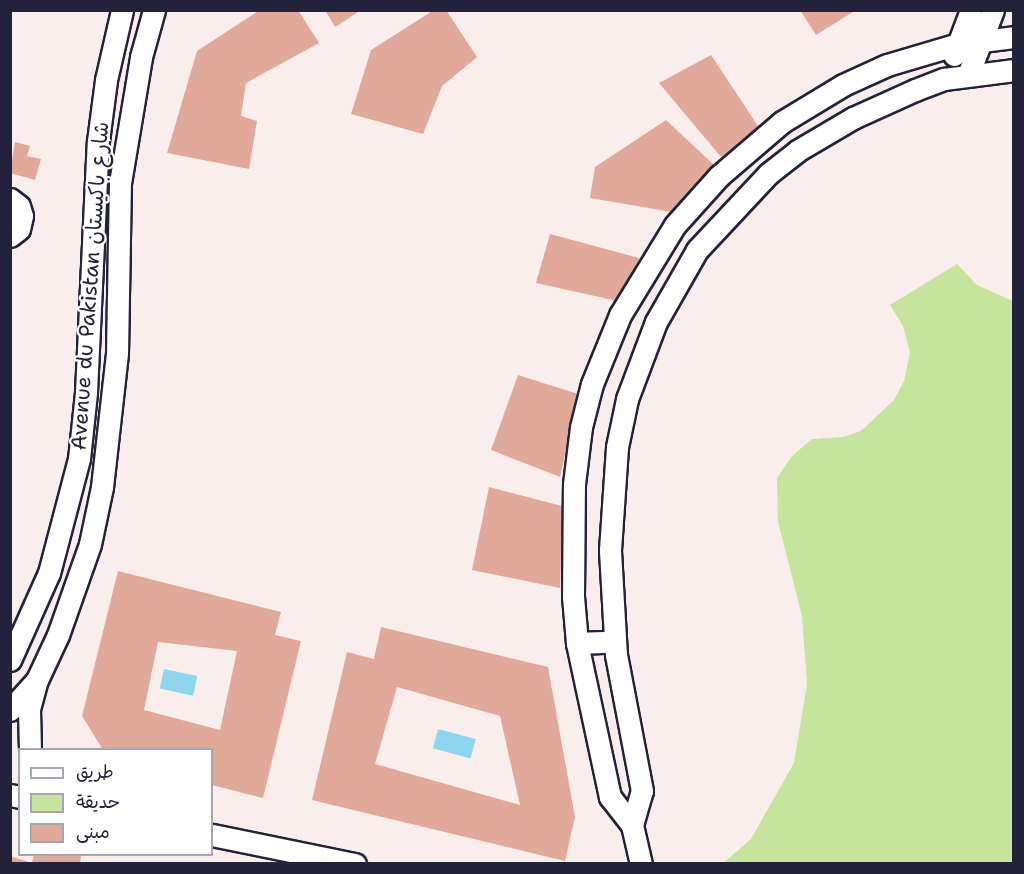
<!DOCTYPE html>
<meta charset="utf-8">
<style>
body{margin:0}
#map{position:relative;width:1024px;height:874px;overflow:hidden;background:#f9eeeb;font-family:"Shantell Sans","Playpen Sans Arabic",sans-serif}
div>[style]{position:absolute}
.green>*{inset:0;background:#c5e49c}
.water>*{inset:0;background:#8ed6f0;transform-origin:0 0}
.building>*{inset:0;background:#e1a999}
.roads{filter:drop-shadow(2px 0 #22223b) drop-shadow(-2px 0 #22223b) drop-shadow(0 2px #22223b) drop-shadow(0 -2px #22223b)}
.minor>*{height:21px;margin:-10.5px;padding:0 10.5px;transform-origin:10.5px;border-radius:10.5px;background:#fff}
span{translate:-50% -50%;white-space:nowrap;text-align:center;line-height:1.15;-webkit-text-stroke:4.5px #fff;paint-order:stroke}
.street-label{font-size:21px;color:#22223b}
.frame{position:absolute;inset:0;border:12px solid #22223b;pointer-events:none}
.legend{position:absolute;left:18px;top:748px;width:195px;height:108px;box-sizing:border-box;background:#fff;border:2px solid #a7a7b1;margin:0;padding:8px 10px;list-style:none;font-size:18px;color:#22223b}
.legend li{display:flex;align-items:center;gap:12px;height:30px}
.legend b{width:30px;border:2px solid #a7a7b1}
</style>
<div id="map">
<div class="green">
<i style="clip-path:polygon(957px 264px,977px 285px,1013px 301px,1013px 863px,722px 864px,751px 839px,794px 763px,807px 684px,802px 616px,778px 522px,777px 478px,792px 456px,812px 439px,843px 437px,861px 431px,894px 400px,904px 381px,910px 353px,903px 326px,890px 305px)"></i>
</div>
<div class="water">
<i style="left:164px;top:669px;width:34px;height:20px;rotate:12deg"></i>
<i style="left:438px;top:729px;width:39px;height:20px;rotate:15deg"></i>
</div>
<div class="building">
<i style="clip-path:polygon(260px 10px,298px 10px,319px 43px,246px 83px,241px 116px,257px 121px,249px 169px,167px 153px,197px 51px)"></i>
<i style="clip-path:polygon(325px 10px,361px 10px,335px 27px)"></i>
<i style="clip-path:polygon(434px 10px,446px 10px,477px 57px,442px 86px,423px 134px,351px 114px,371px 50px)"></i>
<i style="clip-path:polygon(800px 10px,856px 10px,816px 35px)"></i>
<i style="clip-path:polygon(711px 55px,760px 129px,721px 157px,659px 83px)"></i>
<i style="clip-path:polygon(666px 120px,714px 165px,672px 212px,590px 198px,595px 167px)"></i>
<i style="clip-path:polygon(15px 142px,30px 146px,27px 156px,41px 159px,35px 180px,10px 173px)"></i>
<i style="clip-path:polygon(550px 234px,639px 258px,622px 302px,536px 283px)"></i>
<i style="clip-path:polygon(518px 375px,578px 394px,560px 477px,491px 450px)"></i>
<i style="clip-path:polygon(489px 487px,562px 506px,560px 588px,472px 570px)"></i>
<i style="clip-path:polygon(evenodd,118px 571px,281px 612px,275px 635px,301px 641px,263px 798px,212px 785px,212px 750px,103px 750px,82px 716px,118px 571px,158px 642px,237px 651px,220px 730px,144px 710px,158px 642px)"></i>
<i style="clip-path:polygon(evenodd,381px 627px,548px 667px,575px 817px,565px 861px,312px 800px,347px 652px,374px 659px,381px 627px,397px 687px,500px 716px,520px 805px,375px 764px,397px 687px)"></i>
<i style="clip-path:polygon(34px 855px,72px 855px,81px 856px,80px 864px,10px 864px,10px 856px,32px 863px)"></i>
</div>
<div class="roads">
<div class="minor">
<i style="left:954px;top:55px;width:48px;rotate:-69.3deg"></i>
<i style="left:968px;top:75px;width:70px;rotate:-69deg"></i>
<i style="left:10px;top:199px;width:11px;rotate:38deg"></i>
<i style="left:19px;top:206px;width:10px;rotate:73deg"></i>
<i style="left:22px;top:216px;width:13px;rotate:103deg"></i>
<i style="left:19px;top:229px;width:11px;rotate:142deg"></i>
<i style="left:577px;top:643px;width:38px;rotate:-2deg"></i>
<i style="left:10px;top:660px;width:95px;rotate:-65.9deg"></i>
<i style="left:49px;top:573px;width:118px;rotate:-75.3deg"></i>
<i style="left:79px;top:459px;width:67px;rotate:-84deg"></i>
<i style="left:86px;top:392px;width:251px;rotate:-87.3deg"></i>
<i style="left:98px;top:141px;width:62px;rotate:-82.5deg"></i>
<i style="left:106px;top:80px;width:72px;rotate:-77.1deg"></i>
<i style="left:10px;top:710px;width:40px;rotate:-48deg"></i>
<i style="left:37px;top:680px;width:50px;rotate:-65deg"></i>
<i style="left:58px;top:635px;width:96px;rotate:-70.6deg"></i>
<i style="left:90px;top:544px;width:58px;rotate:-78.1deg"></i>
<i style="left:102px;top:487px;width:135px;rotate:-83.6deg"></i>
<i style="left:117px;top:353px;width:170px;rotate:-89deg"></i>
<i style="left:120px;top:183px;width:128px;rotate:-80.5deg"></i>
<i style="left:141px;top:57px;width:49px;rotate:-74.5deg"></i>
<i style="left:30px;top:750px;width:41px;rotate:-91.4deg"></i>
<i style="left:29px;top:709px;width:28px;rotate:-75deg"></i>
<i style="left:10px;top:795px;width:10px;rotate:11deg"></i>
<i style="left:632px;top:825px;width:35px;rotate:-74deg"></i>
<i style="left:642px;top:791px;width:138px;rotate:-100.8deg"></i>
<i style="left:616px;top:655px;width:105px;rotate:-93.3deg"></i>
<i style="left:610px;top:550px;width:103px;rotate:-86.1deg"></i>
<i style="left:617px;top:447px;width:49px;rotate:-78.2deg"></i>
<i style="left:627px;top:399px;width:82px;rotate:-69.4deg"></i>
<i style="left:656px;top:322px;width:83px;rotate:-60.3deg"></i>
<i style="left:697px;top:250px;width:104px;rotate:-46.9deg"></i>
<i style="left:768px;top:174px;width:37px;rotate:-38deg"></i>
<i style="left:797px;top:151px;width:65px;rotate:-30.5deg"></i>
<i style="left:853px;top:118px;width:68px;rotate:-24.3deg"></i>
<i style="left:915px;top:90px;width:31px;rotate:-21deg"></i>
<i style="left:944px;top:79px;width:71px;rotate:-7.3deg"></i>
<i style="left:212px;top:835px;width:146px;rotate:11.5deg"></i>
<i style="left:641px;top:864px;width:40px;rotate:-103deg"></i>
<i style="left:632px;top:825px;width:36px;rotate:-128deg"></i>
<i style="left:610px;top:797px;width:157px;rotate:-102.1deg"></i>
<i style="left:577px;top:643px;width:47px;rotate:-94.9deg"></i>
<i style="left:573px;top:596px;width:112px;rotate:-89.5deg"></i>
<i style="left:574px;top:484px;width:57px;rotate:-83deg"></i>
<i style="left:581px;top:427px;width:44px;rotate:-75.7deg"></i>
<i style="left:592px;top:384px;width:74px;rotate:-67.9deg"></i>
<i style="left:620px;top:315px;width:105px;rotate:-58.6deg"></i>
<i style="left:675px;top:225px;width:66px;rotate:-48.1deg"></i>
<i style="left:719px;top:176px;width:83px;rotate:-40.6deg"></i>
<i style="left:782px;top:122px;width:71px;rotate:-31.2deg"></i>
<i style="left:843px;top:85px;width:48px;rotate:-24.4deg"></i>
<i style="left:887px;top:65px;width:74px;rotate:-16.5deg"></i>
<i style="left:958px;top:44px;width:56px;rotate:-7.1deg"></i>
</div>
</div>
<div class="street-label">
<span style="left:90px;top:286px;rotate:-86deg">Avenue du Pakistan شارع باكيستان</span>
</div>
<div class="frame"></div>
<ul class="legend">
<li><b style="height:8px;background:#fff"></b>طريق</li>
<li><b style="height:16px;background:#c5e49c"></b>حديقة</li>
<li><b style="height:16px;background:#e1a999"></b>مبنى</li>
</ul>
</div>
